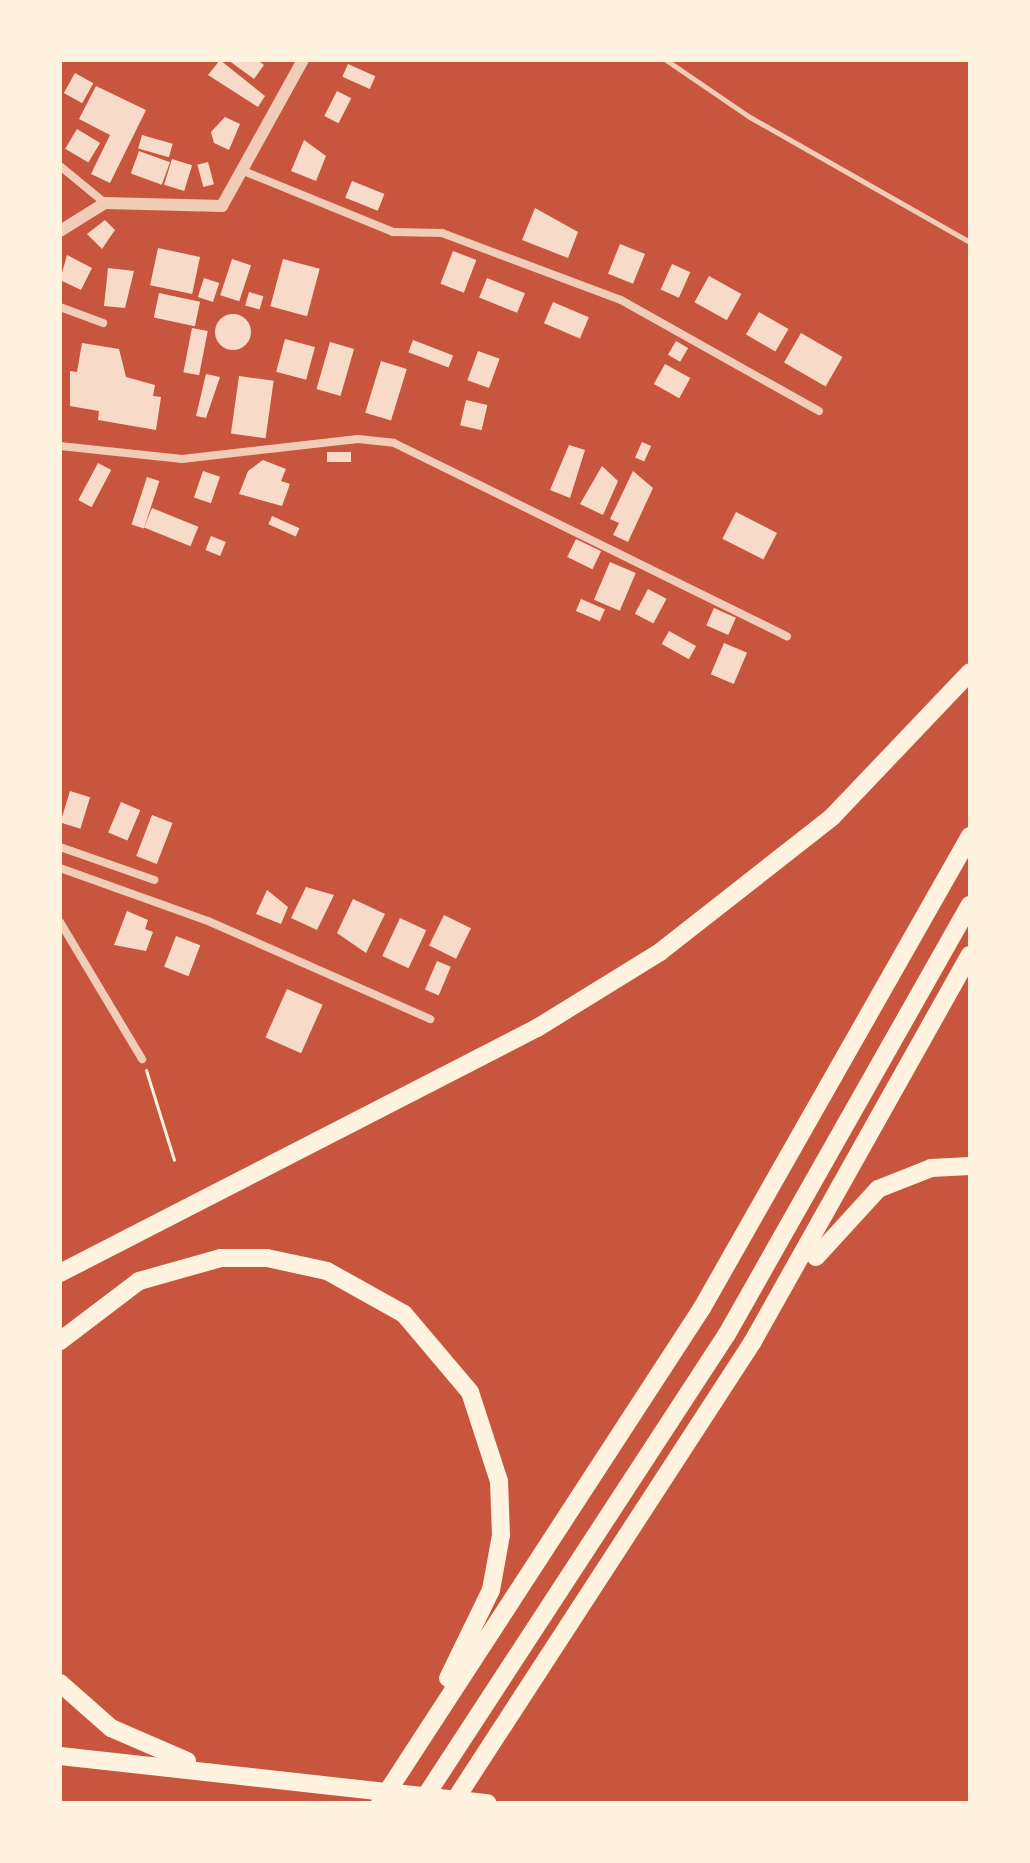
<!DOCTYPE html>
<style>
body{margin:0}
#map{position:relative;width:1030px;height:1863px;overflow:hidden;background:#c8553d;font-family:"Golos Text",sans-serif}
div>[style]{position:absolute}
.building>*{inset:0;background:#f7dbc8;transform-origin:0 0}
.round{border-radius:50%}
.path>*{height:3px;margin:-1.5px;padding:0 1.5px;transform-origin:1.5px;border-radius:1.5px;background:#fff3e0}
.service>*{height:5px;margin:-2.5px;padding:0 2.5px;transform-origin:2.5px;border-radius:2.5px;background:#f1ccb7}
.minor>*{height:8px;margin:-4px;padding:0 4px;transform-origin:4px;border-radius:4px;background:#f1ccb7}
.tertiary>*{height:12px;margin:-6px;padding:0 6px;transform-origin:6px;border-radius:6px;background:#f1ccb7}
.motorway>*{height:18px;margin:-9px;padding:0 9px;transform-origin:9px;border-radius:9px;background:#fff3e0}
span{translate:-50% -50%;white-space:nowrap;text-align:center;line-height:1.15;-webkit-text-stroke:7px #fff3e0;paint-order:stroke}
.frame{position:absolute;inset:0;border:62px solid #fff3e0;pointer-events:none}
</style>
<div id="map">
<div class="building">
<i style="clip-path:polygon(220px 60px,265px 96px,258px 107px,208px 75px)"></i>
<i style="clip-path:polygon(228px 60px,257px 60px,264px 65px,254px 79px)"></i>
<i style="left:348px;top:64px;width:30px;height:14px;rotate:24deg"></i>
<i style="left:75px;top:73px;width:21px;height:23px;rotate:29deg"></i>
<i style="clip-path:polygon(96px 86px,146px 110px,110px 183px,91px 174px,110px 135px,79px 119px)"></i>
<i style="left:337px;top:91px;width:16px;height:28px;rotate:27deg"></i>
<i style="clip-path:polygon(225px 117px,240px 124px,229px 150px,214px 143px,211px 132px)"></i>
<i style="left:77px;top:129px;width:27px;height:23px;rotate:31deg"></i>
<i style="left:142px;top:135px;width:32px;height:14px;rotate:16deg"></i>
<i style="clip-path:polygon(304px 140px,326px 156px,316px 181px,291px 171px)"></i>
<i style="left:139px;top:151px;width:33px;height:24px;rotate:20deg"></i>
<i style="left:172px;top:159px;width:21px;height:27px;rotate:17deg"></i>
<i style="left:208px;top:162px;width:23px;height:11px;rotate:75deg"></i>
<i style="left:352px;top:181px;width:35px;height:18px;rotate:22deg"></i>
<i style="clip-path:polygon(535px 208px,578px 232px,568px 258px,522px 240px)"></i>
<i style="clip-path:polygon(105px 220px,115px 230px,102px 249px,87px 234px)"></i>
<i style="left:620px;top:244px;width:27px;height:32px;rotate:22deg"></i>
<i style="left:158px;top:248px;width:43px;height:38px;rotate:12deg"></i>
<i style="left:453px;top:251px;width:25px;height:35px;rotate:21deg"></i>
<i style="clip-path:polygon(67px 255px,92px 268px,81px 290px,60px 280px)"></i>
<i style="left:232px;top:259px;width:20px;height:38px;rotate:18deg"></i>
<i style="left:283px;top:259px;width:38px;height:49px;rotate:15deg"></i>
<i style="left:672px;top:264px;width:20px;height:28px;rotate:24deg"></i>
<i style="clip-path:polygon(108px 268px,134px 271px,125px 308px,104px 306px)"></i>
<i style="left:709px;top:276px;width:37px;height:30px;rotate:29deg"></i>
<i style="left:204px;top:278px;width:16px;height:20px;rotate:18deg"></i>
<i style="left:487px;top:278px;width:41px;height:21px;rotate:22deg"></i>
<i style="left:249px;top:292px;width:15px;height:14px;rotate:16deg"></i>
<i style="left:159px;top:293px;width:42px;height:25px;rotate:12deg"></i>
<i style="left:553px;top:302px;width:39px;height:23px;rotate:23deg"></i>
<i style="left:759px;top:312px;width:34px;height:26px;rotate:30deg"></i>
<i class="round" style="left:215px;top:314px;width:36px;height:36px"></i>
<i style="left:192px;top:328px;width:16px;height:45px;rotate:11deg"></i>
<i style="left:801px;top:333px;width:48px;height:34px;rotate:30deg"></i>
<i style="left:285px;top:339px;width:31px;height:34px;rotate:15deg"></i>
<i style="left:413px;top:340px;width:43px;height:13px;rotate:21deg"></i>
<i style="left:676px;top:341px;width:14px;height:16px;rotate:30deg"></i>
<i style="left:330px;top:342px;width:25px;height:49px;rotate:16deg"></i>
<i style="clip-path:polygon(82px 343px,119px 349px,126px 377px,155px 385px,153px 396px,161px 397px,156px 430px,98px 420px,99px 411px,70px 406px,70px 371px,77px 372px)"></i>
<i style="left:478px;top:351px;width:23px;height:31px;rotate:20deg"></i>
<i style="left:381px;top:361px;width:27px;height:54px;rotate:17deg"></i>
<i style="left:665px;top:364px;width:29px;height:23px;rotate:29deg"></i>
<i style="clip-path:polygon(206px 374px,220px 377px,206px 418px,196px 416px)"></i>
<i style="left:239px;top:376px;width:35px;height:58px;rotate:8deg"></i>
<i style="left:466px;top:400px;width:22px;height:26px;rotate:13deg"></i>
<i style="left:642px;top:442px;width:10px;height:17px;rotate:24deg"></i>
<i style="clip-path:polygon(569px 445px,585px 450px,570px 498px,550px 490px)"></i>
<i style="left:327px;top:452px;width:24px;height:10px"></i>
<i style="clip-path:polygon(263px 460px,286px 469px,281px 481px,290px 484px,282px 506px,239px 494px,248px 471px)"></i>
<i style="left:98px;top:463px;width:15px;height:42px;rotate:28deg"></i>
<i style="clip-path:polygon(602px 466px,618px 481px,603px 515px,580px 504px)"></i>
<i style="left:203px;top:471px;width:18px;height:28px;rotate:19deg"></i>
<i style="clip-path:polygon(633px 471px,653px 488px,628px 542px,613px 535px,619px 523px,610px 519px)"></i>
<i style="left:147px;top:477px;width:13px;height:50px;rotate:18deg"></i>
<i style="left:152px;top:508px;width:50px;height:21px;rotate:22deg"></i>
<i style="left:736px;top:512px;width:46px;height:30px;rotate:27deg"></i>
<i style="left:272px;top:516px;width:30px;height:9px;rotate:24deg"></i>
<i style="left:211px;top:536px;width:16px;height:15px;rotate:22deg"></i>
<i style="left:576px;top:539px;width:28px;height:20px;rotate:26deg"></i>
<i style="left:610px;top:562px;width:28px;height:41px;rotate:23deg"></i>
<i style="left:648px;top:589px;width:21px;height:28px;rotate:28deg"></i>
<i style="left:581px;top:599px;width:26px;height:13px;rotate:23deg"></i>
<i style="left:714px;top:608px;width:24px;height:19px;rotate:24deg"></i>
<i style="left:669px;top:631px;width:31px;height:15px;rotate:29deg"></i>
<i style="left:724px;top:643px;width:25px;height:34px;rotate:23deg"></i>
<i style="left:70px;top:791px;width:21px;height:33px;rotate:17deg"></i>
<i style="left:121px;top:802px;width:21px;height:33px;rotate:23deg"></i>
<i style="left:152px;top:815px;width:22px;height:44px;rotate:21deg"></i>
<i style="clip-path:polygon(306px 887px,334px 895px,317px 930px,291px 918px)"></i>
<i style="clip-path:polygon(267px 890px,288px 907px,281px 924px,256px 914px)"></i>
<i style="clip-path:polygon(353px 899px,385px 914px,366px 953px,337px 933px)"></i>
<i style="clip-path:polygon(127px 911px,148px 920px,145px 929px,153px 932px,146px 951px,114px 945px)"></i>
<i style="left:444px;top:915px;width:30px;height:34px;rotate:26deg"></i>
<i style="left:400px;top:918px;width:29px;height:42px;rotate:25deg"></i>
<i style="left:176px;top:936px;width:26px;height:33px;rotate:21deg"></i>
<i style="left:437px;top:961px;width:15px;height:31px;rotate:23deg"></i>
<i style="left:287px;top:989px;width:39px;height:53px;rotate:24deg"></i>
</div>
<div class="path">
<i style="left:146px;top:1070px;width:94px;rotate:72.7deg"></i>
</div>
<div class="service">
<i style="left:666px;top:60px;width:99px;rotate:34.3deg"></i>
<i style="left:748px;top:116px;width:255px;rotate:29.6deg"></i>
</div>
<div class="minor">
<i style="left:60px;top:166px;width:58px;rotate:39.4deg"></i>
<i style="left:246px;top:172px;width:159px;rotate:22.2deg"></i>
<i style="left:393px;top:232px;width:49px;rotate:1.2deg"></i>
<i style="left:442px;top:233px;width:191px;rotate:20.5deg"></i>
<i style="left:621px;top:300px;width:227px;rotate:29.3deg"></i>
<i style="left:60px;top:307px;width:46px;rotate:20.4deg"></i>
<i style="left:60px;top:446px;width:123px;rotate:6.1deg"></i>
<i style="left:182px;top:459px;width:177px;rotate:-6.5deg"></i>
<i style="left:358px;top:439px;width:36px;rotate:6deg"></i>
<i style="left:394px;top:443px;width:438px;rotate:26.2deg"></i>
<i style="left:60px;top:847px;width:100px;rotate:19.3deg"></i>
<i style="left:60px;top:868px;width:157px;rotate:19.7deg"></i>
<i style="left:208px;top:921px;width:243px;rotate:23.8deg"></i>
<i style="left:60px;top:922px;width:160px;rotate:59.1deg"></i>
</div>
<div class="tertiary">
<i style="left:60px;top:231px;width:53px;rotate:-31.9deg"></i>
<i style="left:105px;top:203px;width:117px;rotate:1.5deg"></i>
<i style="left:222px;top:206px;width:167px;rotate:-61deg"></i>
</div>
<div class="motorway">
<i style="left:816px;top:1257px;width:92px;rotate:-47.6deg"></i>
<i style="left:878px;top:1189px;width:57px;rotate:-21.6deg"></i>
<i style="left:931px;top:1168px;width:39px;rotate:-3deg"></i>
<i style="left:60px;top:1273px;width:536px;rotate:-27.19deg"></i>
<i style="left:537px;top:1028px;width:145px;rotate:-31.7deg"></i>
<i style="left:660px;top:952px;width:219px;rotate:-38.1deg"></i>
<i style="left:832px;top:817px;width:200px;rotate:-46.4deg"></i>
<i style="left:60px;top:1341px;width:99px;rotate:-37.2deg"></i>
<i style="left:139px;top:1281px;width:85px;rotate:-15.7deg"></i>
<i style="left:221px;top:1258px;width:46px"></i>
<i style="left:267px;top:1258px;width:61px;rotate:12.2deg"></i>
<i style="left:327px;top:1271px;width:88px;rotate:29.2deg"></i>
<i style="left:404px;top:1314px;width:102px;rotate:49.8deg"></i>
<i style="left:470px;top:1392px;width:94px;rotate:72deg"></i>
<i style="left:499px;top:1481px;width:54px;rotate:87.9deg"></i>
<i style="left:501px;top:1535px;width:56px;rotate:100.3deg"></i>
<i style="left:491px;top:1590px;width:98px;rotate:116deg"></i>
<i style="left:60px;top:1683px;width:68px;rotate:41.4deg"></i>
<i style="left:111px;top:1728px;width:83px;rotate:23.5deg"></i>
<i style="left:60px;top:1756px;width:430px;rotate:6.3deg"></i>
<i style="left:380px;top:1803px;width:591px;rotate:-56.96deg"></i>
<i style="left:702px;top:1308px;width:543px;rotate:-60.41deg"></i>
<i style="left:421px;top:1803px;width:560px;rotate:-56.88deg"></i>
<i style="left:727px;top:1334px;width:493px;rotate:-60.5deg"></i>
<i style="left:453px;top:1803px;width:549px;rotate:-56.98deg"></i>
<i style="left:752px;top:1343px;width:445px;rotate:-60.7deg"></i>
</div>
<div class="frame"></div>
</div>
